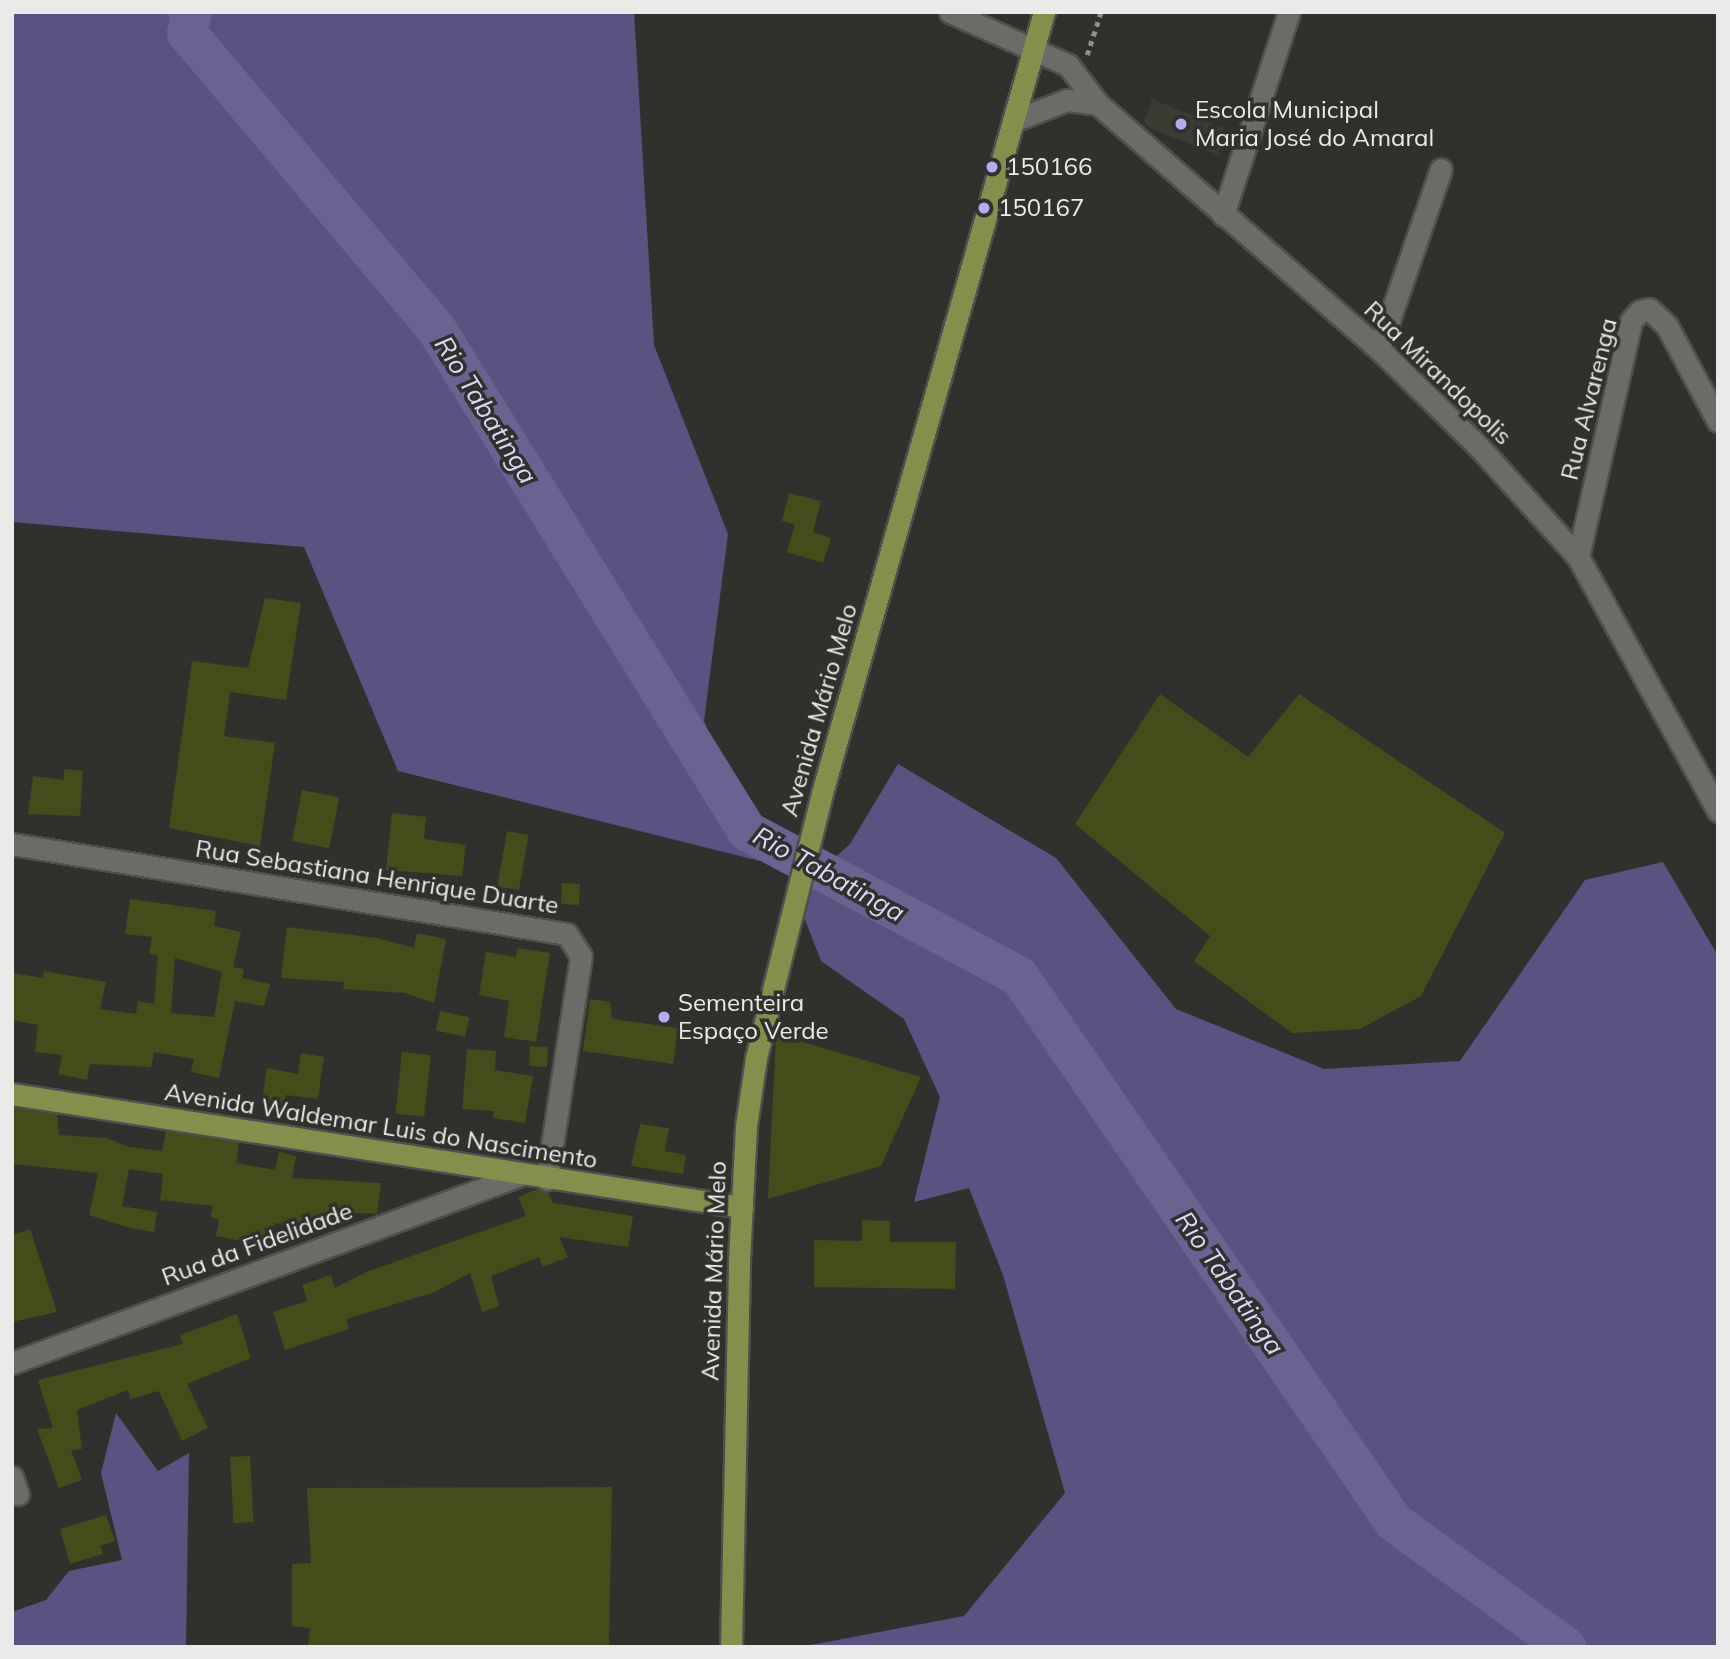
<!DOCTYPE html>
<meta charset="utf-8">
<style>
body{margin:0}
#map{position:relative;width:1730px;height:1659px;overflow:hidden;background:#30312d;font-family:Mulish,sans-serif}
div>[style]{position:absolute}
.built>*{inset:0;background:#393c32}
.forest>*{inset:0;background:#585380}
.stream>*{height:7px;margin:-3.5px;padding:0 3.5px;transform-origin:3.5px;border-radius:3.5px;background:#686391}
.river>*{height:40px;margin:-20px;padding:0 20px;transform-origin:20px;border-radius:20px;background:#686391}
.building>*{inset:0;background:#444c1a;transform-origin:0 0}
.path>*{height:4.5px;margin-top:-2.25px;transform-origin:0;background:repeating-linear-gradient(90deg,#8d8e8b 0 5px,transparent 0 10px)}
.roads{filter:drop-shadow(2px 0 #4f4f4d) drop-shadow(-2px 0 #4f4f4d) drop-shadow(0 2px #4f4f4d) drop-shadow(0 -2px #4f4f4d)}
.minor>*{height:21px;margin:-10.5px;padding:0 10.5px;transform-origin:10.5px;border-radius:10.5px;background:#6b6c68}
.major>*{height:21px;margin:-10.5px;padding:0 10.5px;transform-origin:10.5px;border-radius:10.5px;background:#838f4b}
.dots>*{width:19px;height:19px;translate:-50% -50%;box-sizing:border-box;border:4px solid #30312d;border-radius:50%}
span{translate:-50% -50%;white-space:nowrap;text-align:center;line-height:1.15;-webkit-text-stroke:7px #30312d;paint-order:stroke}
.poi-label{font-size:24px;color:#eaeae8}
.left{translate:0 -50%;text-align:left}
.street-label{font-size:24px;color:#eaeae8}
.water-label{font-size:26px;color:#dad8f6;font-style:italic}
.frame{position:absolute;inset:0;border:14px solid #eaeae8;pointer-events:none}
</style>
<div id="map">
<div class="built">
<i style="clip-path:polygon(1152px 99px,1224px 128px,1218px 155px,1149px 128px,1144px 121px)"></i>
</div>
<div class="forest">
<i style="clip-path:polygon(12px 12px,634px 12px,654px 345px,728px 534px,704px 721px,760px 861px,398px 771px,304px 547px,12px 522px)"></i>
<i style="clip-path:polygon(898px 764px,1056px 858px,1176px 1009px,1324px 1069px,1460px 1061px,1585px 880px,1663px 862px,1718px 956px,1718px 1647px,800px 1647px,964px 1616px,1065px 1493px,1003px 1275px,969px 1188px,914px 1202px,940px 1097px,904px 1019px,821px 961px,795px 894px,850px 844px)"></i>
<i style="clip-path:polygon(116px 1413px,158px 1471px,189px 1453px,186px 1647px,12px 1647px,12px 1612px,46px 1600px,69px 1571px,122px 1560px,101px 1473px)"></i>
</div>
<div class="stream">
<i style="left:170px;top:12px;width:27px;rotate:51deg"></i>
</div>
<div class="river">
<i style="left:192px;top:12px;width:22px;rotate:103deg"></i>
<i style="left:187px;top:33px;width:388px;rotate:49.9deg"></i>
<i style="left:437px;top:330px;width:589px;rotate:58.25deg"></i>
<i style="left:747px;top:831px;width:308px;rotate:28.1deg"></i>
<i style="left:1019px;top:976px;width:662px;rotate:55.52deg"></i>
<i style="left:1394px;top:1522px;width:213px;rotate:36deg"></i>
</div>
<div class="building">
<i style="clip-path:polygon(789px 493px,821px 501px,813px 532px,831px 538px,823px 563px,787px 552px,795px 524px,782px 521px)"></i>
<i style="clip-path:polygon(265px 598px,301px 603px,286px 700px,230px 692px,224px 736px,275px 743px,260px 846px,169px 828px,192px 661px,248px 668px)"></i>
<i style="clip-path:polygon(1160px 694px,1248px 757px,1299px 694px,1505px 833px,1421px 996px,1360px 1029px,1292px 1033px,1194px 961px,1210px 936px,1075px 824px)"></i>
<i style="clip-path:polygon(64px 769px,83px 771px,80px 816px,28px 814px,33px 776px,64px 780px)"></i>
<i style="left:302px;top:790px;width:38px;height:52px;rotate:11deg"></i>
<i style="clip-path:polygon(392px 813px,426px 817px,424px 839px,466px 845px,462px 876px,386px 870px)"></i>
<i style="left:507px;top:831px;width:22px;height:56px;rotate:10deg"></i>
<i style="left:562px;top:883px;width:18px;height:21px;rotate:3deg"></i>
<i style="clip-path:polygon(evenodd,130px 899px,216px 911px,214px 926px,241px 932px,233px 967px,244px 969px,242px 978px,270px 984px,264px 1006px,235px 1001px,219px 1078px,191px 1072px,194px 1059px,154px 1052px,151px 1067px,90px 1064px,87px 1080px,58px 1074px,62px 1055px,35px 1052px,38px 1025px,12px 1020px,12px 973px,43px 978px,44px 971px,106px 982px,100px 1009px,136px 1014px,138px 1001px,154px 1004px,158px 955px,149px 954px,152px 937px,125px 934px,130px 899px,175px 958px,222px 972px,214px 1017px,171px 1013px,175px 958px)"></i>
<i style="clip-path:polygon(287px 927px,377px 938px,414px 948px,417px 933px,446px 939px,434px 1003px,405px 993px,343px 989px,344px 982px,281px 978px)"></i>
<i style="clip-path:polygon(517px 948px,550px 953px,536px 1042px,504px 1037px,509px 1001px,479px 995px,486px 952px,516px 957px)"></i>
<i style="clip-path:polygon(590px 999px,610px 1002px,612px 1019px,678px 1028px,673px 1064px,583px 1051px)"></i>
<i style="left:440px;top:1011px;width:30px;height:20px;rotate:12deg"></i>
<i style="clip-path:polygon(776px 1034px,921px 1077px,881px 1166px,768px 1199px)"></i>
<i style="left:530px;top:1046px;width:18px;height:20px;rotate:3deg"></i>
<i style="clip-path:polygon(467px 1049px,496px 1051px,495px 1070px,533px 1076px,525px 1123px,493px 1118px,494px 1111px,462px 1109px)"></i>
<i style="left:402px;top:1052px;width:29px;height:62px;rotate:6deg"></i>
<i style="clip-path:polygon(301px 1053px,324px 1057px,318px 1099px,286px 1095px,283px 1110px,261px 1106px,267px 1068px,298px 1074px)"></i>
<i style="clip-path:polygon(12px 1107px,57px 1114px,59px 1135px,106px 1138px,129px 1147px,162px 1151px,166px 1131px,239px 1142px,236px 1163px,275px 1170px,279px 1152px,296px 1156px,292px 1178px,381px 1183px,377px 1214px,336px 1212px,333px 1229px,275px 1223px,269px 1246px,216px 1236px,219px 1220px,210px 1217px,213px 1206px,160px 1200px,163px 1174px,129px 1169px,122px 1206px,157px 1212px,154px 1232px,130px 1228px,89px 1215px,98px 1173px,12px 1164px)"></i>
<i style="clip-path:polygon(640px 1124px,669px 1128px,665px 1151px,686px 1155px,683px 1174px,631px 1166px)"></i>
<i style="clip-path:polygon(538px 1189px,548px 1192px,553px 1203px,633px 1216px,628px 1247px,559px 1237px,568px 1257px,543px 1267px,539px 1257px,491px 1276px,499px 1306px,482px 1312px,470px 1273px,435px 1292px,346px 1319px,349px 1329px,285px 1350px,273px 1312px,307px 1301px,302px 1285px,331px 1275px,335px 1288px,369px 1271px,526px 1216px,518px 1197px)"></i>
<i style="clip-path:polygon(862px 1220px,890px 1221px,890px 1242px,956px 1242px,955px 1289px,814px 1287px,814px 1240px,862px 1241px)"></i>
<i style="clip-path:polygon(30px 1229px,57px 1312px,12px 1322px,12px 1235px)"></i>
<i style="clip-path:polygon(237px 1314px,251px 1358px,187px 1384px,208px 1428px,182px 1441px,159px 1391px,131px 1399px,128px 1390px,77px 1410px,82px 1449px,71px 1450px,82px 1480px,59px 1488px,37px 1429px,53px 1428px,38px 1380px,183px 1344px,180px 1335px)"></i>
<i style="left:250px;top:1456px;width:66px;height:20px;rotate:87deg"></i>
<i style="clip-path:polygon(612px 1487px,609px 1647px,308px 1647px,310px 1628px,292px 1626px,292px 1564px,311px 1563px,307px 1488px)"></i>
<i style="clip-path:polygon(106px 1515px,115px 1541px,100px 1546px,103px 1554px,70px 1564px,60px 1529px)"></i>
</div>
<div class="path">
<i style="left:1087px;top:55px;width:45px;rotate:-72deg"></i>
</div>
<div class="roads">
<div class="minor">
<i style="left:950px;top:12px;width:129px;rotate:24.2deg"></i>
<i style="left:1068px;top:65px;width:49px;rotate:52.4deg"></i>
<i style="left:1098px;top:104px;width:373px;rotate:41.1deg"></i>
<i style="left:1379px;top:349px;width:140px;rotate:44.4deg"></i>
<i style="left:1479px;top:447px;width:148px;rotate:48deg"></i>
<i style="left:1578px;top:557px;width:290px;rotate:61.1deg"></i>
<i style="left:1013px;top:121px;width:58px;rotate:-21.3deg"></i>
<i style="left:1067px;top:100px;width:31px;rotate:7deg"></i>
<i style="left:1223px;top:215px;width:213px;rotate:-72deg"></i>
<i style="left:1379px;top:349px;width:190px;rotate:-71deg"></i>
<i style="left:1578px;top:557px;width:242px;rotate:-77.3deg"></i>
<i style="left:1631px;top:321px;width:13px;rotate:-48deg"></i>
<i style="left:1640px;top:311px;width:9px;rotate:-13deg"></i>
<i style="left:1649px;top:309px;width:25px;rotate:43deg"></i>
<i style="left:1667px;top:326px;width:108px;rotate:61.8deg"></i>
<i style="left:12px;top:844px;width:562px;rotate:9.21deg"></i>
<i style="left:567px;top:934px;width:26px;rotate:58deg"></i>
<i style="left:581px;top:956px;width:226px;rotate:98.7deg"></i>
<i style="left:12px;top:1363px;width:542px;rotate:-20.31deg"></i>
<i style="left:12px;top:1477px;width:18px;rotate:71deg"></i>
</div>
<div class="major">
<i style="left:12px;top:1094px;width:739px;rotate:8.8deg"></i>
<i style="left:731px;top:1647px;width:387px;rotate:-88.8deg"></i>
<i style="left:739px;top:1260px;width:134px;rotate:-87deg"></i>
<i style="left:746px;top:1126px;width:69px;rotate:-81.6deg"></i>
<i style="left:756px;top:1058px;width:273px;rotate:-76deg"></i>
<i style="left:822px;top:793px;width:812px;rotate:-74.13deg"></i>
</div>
</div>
<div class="dots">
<i style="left:1181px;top:124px;background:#b4acf9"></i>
<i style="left:992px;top:167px;background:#b4acf9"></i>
<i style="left:984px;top:208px;background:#b4acf9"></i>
<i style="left:664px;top:1017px;background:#b4acf9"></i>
</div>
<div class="poi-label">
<span class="left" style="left:1195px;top:124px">Escola Municipal<br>Maria José do Amaral</span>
<span class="left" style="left:1006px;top:167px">150166</span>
<span class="left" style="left:998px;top:208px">150167</span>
<span class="left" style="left:678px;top:1017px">Sementeira<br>Espaço Verde</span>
</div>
<div class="street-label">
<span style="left:1438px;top:373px;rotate:44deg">Rua Mirandopolis</span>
<span style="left:1589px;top:399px;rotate:-76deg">Rua Alvarenga</span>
<span style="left:819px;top:710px;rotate:-74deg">Avenida Mário Melo</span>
<span style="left:377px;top:877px;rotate:9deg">Rua Sebastiana Henrique Duarte</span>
<span style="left:381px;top:1126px;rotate:9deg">Avenida Waldemar Luis do Nascimento</span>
<span style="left:257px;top:1244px;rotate:-20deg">Rua da Fidelidade</span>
<span style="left:714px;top:1271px;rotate:-88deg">Avenida Mário Melo</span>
</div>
<div class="water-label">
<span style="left:486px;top:410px;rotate:58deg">Rio Tabatinga</span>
<span style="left:829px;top:874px;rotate:29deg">Rio Tabatinga</span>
<span style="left:1230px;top:1283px;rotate:55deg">Rio Tabatinga</span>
</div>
<div class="frame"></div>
</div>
